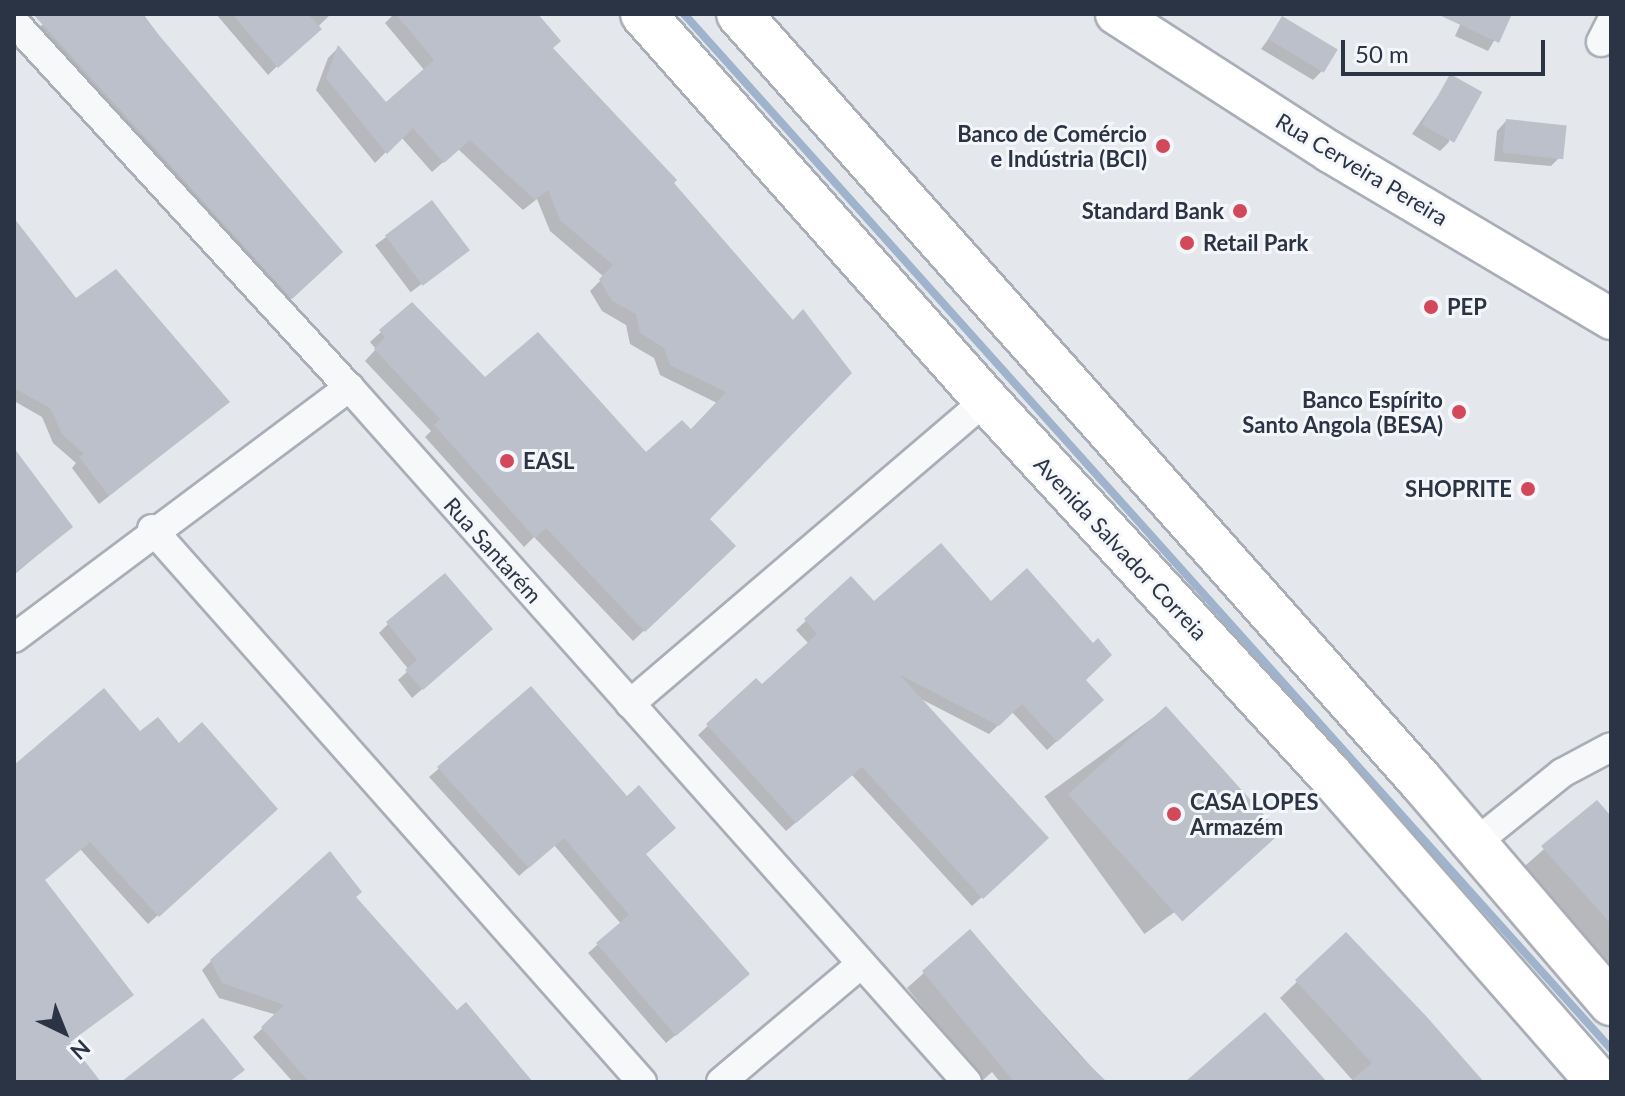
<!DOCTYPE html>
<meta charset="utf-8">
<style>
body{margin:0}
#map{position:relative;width:1625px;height:1096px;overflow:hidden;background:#e4e7ec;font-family:Lato,sans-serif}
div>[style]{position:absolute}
.shadow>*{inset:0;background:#0003;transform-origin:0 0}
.stream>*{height:8px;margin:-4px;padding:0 4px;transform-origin:4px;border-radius:4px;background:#9fb4cc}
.building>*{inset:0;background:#bbc0ca;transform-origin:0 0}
.roads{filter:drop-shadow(2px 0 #a9aeb7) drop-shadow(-2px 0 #a9aeb7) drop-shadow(0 2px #a9aeb7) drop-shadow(0 -2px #a9aeb7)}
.street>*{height:28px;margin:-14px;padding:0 14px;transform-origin:14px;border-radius:14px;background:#f7f8fa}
.secondary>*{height:40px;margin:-20px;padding:0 20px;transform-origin:20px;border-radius:20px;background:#fff}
.primary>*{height:44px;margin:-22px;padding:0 22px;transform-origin:22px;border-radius:22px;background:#fff}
.dots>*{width:22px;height:22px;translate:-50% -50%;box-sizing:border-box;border:4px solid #f4f6f9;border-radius:50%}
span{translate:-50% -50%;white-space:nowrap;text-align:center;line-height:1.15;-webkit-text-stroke:6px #f4f6f9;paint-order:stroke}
.poi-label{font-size:22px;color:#2b3445;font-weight:700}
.right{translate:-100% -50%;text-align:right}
.left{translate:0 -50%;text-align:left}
.street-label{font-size:22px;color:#2b3445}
.frame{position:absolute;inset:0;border:16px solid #2b3445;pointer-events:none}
.north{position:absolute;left:24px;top:992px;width:80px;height:80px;-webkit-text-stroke:6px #f4f6f9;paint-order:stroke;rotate:137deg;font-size:22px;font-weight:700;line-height:32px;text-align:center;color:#2b3445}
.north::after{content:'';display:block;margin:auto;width:28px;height:36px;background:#2b3445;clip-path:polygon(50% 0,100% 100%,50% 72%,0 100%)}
.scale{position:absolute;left:1341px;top:40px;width:204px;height:36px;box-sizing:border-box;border:4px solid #2b3445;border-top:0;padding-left:10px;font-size:24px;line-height:28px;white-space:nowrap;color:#2b3445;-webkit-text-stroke:6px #f4f6f9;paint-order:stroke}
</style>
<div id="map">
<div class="shadow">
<i style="clip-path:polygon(54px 14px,143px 14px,328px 264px,278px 311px,29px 37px)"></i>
<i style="clip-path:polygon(216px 14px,331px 14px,268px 75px)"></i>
<i style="clip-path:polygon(394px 14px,536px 14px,551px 48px,793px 322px,707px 519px,733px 546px,633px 641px,534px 537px,524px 547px,425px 437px,431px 431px,365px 361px,376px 349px,370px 342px,381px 332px,646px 455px,691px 432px,717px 403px,660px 375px,654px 358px,630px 344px,626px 325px,602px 311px,590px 291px,604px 277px,550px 231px,537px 199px,523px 210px,458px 149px,432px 172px,401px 137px,375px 163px,316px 90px,328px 58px,338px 48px,386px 105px,425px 71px,385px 23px)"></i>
<i style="clip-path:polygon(1465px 14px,1510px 14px,1488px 51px,1455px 36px)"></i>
<i style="clip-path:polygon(1283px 19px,1322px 71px,1313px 80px,1261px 49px)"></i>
<i style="clip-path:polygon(1451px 77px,1449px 142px,1440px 151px,1412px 134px)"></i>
<i style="clip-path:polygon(1506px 121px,1560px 157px,1551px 166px,1494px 161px,1497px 131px)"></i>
<i style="left:431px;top:203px;width:59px;height:70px;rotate:53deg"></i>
<i style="clip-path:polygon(14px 223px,76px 301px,218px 410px,99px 504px,72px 468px,76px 463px,53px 443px,42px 417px,14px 401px)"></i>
<i style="clip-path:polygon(14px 451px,70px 527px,14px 575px)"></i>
<i style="clip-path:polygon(851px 579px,874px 604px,990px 604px,1083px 680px,1092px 709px,1047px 750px,1012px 712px,989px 734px,919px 698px,1037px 847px,972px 906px,852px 775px,786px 831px,698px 735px,756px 681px,761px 687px,809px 644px,796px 630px)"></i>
<i style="clip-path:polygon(388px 624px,481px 638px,412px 698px,398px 680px,409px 670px,379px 633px)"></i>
<i style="clip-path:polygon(531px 689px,627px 799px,644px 855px,739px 983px,666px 1043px,588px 953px,621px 924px,554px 845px,519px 876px,429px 777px)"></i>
<i style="left:1165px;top:709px;width:170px;height:149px;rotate:54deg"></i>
<i style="clip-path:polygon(140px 734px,179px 746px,266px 818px,148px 924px,80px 849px,43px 881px,131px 995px,69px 1043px,88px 1082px,14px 1082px,14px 768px)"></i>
<i style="clip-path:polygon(1596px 803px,1611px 819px,1611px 975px,1518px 872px)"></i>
<i style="clip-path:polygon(353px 898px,457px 1013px,530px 1082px,293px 1082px,253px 1037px,277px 1015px,219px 998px,202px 970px,211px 961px)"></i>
<i style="clip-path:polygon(970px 932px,1105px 1082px,1000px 1082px,992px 1072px,983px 1080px,907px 988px)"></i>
<i style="clip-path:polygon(1346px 935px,1479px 1082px,1354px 1082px,1280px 998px)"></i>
</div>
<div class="stream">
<i style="left:684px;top:14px;width:1389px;rotate:48.15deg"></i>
</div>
<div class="building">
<i style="clip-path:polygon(33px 14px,141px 14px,343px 252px,292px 299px)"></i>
<i style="clip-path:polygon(232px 14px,308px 14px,322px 29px,278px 68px)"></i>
<i style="clip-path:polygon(396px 14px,538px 14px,561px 41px,553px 48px,677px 180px,674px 183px,793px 320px,803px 309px,852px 373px,710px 519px,736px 546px,645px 632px,546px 528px,535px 538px,434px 425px,440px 419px,374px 349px,385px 337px,379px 330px,412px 302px,485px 377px,538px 332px,646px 452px,682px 420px,691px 429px,726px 392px,670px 365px,664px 348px,640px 333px,636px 314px,612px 301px,599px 279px,613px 265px,560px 220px,548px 190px,535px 200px,470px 140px,444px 163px,413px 128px,387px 154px,326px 78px,338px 45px,386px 102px,434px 60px)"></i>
<i style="clip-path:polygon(1437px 14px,1512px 14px,1499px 43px)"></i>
<i style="left:1282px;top:16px;width:65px;height:27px;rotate:31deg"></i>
<i style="left:1450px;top:74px;width:37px;height:58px;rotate:29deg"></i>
<i style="left:1506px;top:119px;width:61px;height:34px;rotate:6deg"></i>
<i style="left:432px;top:200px;width:63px;height:59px;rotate:53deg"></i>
<i style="clip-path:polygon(14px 218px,76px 298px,116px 269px,230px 402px,109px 496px,79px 457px,84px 454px,62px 434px,50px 408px,14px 388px)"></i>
<i style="clip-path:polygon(14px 448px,73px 527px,14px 574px)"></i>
<i style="clip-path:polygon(941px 543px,991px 601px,1027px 568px,1093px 643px,1098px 638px,1112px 655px,1086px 680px,1104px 700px,1057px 742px,1022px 704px,999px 726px,900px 675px,1049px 838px,983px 899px,862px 767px,796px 823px,706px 724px,756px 678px,762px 684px,817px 634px,804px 619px,851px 576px,874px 601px)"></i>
<i style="clip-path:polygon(445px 573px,493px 629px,423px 690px,405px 670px,417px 660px,386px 622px)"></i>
<i style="clip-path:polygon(531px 686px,627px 796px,639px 785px,676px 828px,646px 854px,750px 974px,676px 1036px,596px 943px,629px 915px,564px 838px,529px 868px,437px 767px)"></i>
<i style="clip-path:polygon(104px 688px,140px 731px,158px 717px,179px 743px,202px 722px,278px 809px,159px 917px,90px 842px,45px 880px,134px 995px,70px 1042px,101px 1082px,14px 1082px,14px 765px)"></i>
<i style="left:1166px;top:706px;width:171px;height:132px;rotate:48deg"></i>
<i style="clip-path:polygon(1597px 800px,1611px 816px,1611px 924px,1541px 846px)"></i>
<i style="clip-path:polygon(330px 851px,362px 892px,356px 897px,457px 1010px,466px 1002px,533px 1082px,309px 1082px,261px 1027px,284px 1005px,222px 983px,210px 960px)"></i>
<i style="clip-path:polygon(970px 929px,1072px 1048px,1107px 1082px,1014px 1082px,922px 971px)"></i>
<i style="clip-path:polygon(1346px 932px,1426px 1016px,1484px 1082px,1350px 1082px,1372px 1063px,1295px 980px)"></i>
<i style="clip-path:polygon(1265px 1012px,1327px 1082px,1185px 1082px)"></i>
<i style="clip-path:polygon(203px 1018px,245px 1070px,229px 1082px,121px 1082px)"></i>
</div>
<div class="roads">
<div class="street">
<i style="left:14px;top:22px;width:495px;rotate:47.5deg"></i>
<i style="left:349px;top:387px;width:930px;rotate:48.36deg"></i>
<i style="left:1601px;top:42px;width:22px;rotate:-63deg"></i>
<i style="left:152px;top:529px;width:739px;rotate:48.46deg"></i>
<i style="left:14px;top:638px;width:419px;rotate:-36.8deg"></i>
<i style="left:630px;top:704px;width:468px;rotate:-40.5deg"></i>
<i style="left:1474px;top:844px;width:113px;rotate:-38.9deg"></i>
<i style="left:1562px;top:773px;width:55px;rotate:-28deg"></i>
<i style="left:721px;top:1082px;width:183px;rotate:-40.1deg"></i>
</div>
<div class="secondary">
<i style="left:1116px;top:14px;width:255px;rotate:32.8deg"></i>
<i style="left:1330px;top:152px;width:327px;rotate:30.7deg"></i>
</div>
<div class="primary">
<i style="left:643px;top:14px;width:516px;rotate:48.38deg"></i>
<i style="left:986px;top:400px;width:510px;rotate:47.46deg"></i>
<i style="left:1331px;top:776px;width:407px;rotate:48.8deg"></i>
<i style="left:739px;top:14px;width:1025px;rotate:48.36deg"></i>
<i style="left:1420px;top:780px;width:294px;rotate:49.4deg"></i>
</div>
</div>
<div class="dots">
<i style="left:1163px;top:146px;background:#d1495b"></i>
<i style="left:1240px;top:211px;background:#d1495b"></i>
<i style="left:1187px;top:243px;background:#d1495b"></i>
<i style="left:1431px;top:307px;background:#d1495b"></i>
<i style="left:1459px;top:412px;background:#d1495b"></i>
<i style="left:507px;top:461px;background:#d1495b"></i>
<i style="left:1528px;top:489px;background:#d1495b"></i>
<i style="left:1174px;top:814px;background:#d1495b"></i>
</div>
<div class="poi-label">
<span class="right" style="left:1147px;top:146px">Banco de Comércio<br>e Indústria (BCI)</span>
<span class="right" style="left:1224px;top:211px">Standard Bank</span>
<span class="left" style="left:1203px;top:243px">Retail Park</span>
<span class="left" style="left:1447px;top:307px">PEP</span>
<span class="right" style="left:1443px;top:412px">Banco Espírito<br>Santo Angola (BESA)</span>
<span class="left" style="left:523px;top:461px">EASL</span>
<span class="right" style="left:1512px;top:489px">SHOPRITE</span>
<span class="left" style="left:1190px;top:814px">CASA LOPES<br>Armazém</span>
</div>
<div class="street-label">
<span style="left:1362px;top:169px;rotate:31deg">Rua Cerveira Pereira</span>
<span style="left:1121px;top:548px;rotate:47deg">Avenida Salvador Correia</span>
<span style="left:493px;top:550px;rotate:48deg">Rua Santarém</span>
</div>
<div class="frame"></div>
<div class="north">N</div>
<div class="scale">50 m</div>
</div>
